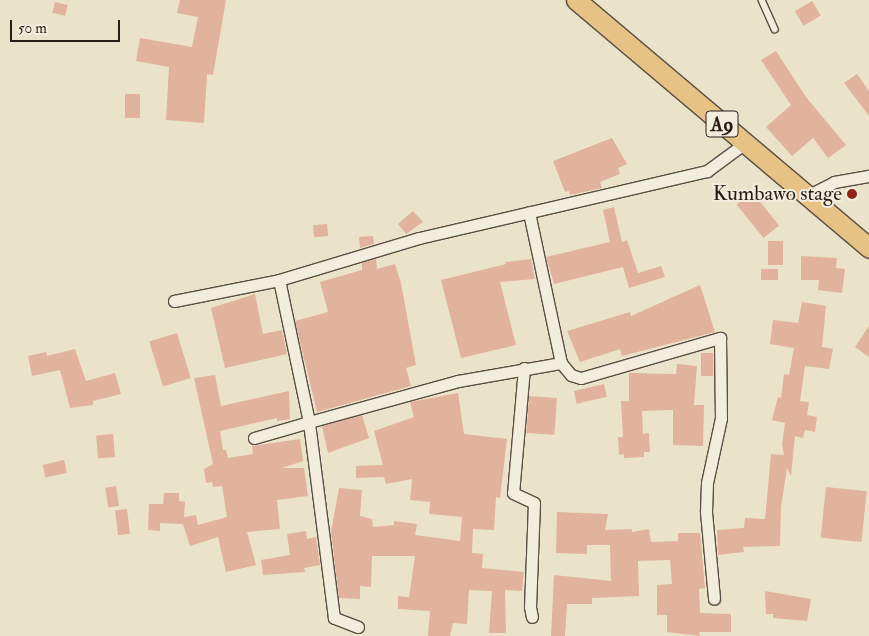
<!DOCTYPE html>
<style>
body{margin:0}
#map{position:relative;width:869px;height:636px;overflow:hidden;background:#ebe3c9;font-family:"IM FELL Double Pica",serif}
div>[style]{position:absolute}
.building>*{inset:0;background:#e1b29d;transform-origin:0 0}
.roads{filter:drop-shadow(1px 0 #5a4e44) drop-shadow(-1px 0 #5a4e44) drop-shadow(0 1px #5a4e44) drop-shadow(0 -1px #5a4e44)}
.lane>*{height:5.5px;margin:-2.75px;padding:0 2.75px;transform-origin:2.75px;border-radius:2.75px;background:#f2eddc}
.street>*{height:11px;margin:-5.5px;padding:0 5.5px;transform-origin:5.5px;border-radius:5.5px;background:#f2eddc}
.primary>*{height:19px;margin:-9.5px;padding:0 9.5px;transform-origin:9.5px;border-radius:9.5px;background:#e6c284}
.dots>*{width:14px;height:14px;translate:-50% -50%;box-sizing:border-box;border:2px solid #f2eddc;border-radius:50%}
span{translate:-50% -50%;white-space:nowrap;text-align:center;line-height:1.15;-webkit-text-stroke:4px #f2eddc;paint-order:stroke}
.shield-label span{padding:1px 4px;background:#f2eddc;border:1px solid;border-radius:4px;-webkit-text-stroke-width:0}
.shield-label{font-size:20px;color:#2a1d18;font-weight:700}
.poi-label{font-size:21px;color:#2a1d18}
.right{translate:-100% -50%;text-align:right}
.scale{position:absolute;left:10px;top:20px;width:110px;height:22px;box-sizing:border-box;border:2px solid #2a1d18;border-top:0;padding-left:6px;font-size:15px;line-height:18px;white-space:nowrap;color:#2a1d18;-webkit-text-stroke:4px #f2eddc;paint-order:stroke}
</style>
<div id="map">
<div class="building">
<i style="clip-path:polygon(180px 0,226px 0,213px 75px,207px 74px,204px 123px,166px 120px,169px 67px,136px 61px,140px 38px,192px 47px,198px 17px,177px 13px)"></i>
<i style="left:812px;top:1px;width:17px;height:20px;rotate:59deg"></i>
<i style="left:55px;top:2px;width:13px;height:11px;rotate:13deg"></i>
<i style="clip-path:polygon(776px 51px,806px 97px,846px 145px,828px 158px,813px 138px,792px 156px,766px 127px,791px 105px,761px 60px)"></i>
<i style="clip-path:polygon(857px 74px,869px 91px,869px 116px,844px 83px)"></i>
<i style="left:125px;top:94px;width:15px;height:24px"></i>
<i style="clip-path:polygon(612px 138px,627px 164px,618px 168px,620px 174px,600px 182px,602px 188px,570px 195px,569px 191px,565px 192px,553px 161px)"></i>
<i style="left:752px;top:192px;width:43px;height:20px;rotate:51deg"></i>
<i style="clip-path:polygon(614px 207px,622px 242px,627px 240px,638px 273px,661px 266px,665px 277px,629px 288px,623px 267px,554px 284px,546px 257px,610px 242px,603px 210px)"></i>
<i style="clip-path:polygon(413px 211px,423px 222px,406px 234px,398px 224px)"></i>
<i style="left:327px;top:224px;width:12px;height:14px;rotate:85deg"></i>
<i style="clip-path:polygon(373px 236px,374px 244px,360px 248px,359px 237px)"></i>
<i style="left:768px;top:241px;width:15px;height:24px"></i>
<i style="clip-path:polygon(801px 256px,837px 258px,836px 268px,845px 269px,842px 293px,818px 290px,819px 280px,801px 280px)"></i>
<i style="clip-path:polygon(376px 259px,377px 269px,395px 264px,401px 283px,416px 365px,406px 368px,411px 386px,317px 412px,295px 321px,328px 312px,320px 282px,362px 270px,362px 263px)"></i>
<i style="clip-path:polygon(531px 259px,535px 279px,500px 282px,516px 345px,461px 358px,441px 280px,506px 264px,505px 262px)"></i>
<i style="left:761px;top:269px;width:17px;height:11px"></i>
<i style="clip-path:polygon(700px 285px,715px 332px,622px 356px,620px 349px,580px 362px,567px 331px,630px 312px,631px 316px)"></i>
<i style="clip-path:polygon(255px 294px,263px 334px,282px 330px,287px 354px,225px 368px,211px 308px)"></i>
<i style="clip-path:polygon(802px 302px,826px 306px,822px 347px,833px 349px,829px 369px,805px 366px,800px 401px,809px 402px,807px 415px,817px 417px,815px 432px,805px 430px,803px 438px,795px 436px,791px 476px,787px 468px,781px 507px,780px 546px,743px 547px,744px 552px,718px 555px,717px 530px,744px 528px,745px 518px,765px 519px,771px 454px,784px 455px,782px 444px,785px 423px,772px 420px,778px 397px,781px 398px,784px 374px,789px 375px,794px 348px,770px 344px,773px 320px,798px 323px)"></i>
<i style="clip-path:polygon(869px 326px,869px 357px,855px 347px)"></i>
<i style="left:177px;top:333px;width:47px;height:29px;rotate:73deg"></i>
<i style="clip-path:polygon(75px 349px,86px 381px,115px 373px,121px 394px,93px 401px,93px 405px,70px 408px,60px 370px,32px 376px,28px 356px,46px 352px,47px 356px)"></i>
<i style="left:701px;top:353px;width:12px;height:23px"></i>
<i style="clip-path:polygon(677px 364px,697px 366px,694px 405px,704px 405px,703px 446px,673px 445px,673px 410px,642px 411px,643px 434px,649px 433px,650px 452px,644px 452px,644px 457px,624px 458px,624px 454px,619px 455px,618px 437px,623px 437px,621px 401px,629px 401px,629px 373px,676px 374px)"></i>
<i style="clip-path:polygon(215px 375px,221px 406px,289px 391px,290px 419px,277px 421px,277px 418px,220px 431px,223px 450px,226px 450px,228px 458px,253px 454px,252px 446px,300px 439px,303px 461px,282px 468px,304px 468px,308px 496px,277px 500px,280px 529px,247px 532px,256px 565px,226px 572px,218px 537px,190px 546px,183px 524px,160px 523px,160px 531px,148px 530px,149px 504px,163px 504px,164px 493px,179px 493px,179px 501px,185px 502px,184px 517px,196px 515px,198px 525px,227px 517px,222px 486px,213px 487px,212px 482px,206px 483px,204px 469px,213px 464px,194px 378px)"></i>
<i style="left:604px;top:384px;width:13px;height:31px;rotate:77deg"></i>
<i style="clip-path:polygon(458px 393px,464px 434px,507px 439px,500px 498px,496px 497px,494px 530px,473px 529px,472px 553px,483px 554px,482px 568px,524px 572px,522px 591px,505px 590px,506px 633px,489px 633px,492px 591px,469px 590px,467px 624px,453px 623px,450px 636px,428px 636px,430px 611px,398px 609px,398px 596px,409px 597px,415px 556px,372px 556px,371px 587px,360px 586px,360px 599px,339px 598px,331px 532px,339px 488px,362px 490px,360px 516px,372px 519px,373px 527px,394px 525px,394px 521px,417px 524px,415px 535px,460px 541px,462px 517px,429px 514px,430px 502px,410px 500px,412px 479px,386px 484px,384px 477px,356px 478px,356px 466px,383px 465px,374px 431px,414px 417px,410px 402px)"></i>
<i style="left:529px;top:396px;width:28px;height:37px;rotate:4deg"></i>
<i style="clip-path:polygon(362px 415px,369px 438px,328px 453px,322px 426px)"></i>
<i style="left:113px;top:434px;width:23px;height:17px;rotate:85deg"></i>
<i style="left:64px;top:460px;width:13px;height:22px;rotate:77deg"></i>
<i style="left:116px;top:486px;width:20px;height:11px;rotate:81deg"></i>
<i style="left:826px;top:487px;width:41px;height:51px;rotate:6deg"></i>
<i style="left:127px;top:509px;width:25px;height:12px;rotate:83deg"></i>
<i style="clip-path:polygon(557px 512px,608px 514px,605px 530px,632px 529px,632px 532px,649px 529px,651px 542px,678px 541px,678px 533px,700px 533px,705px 588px,699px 589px,700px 613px,731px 614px,731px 632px,699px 632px,700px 636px,667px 632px,667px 615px,657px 615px,657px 585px,672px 584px,670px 560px,638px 561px,639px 596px,592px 598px,592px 604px,567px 604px,565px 636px,551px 636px,554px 575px,611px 581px,610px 545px,587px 545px,587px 554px,556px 553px)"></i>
<i style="clip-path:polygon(306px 531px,307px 539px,316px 537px,320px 565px,304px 568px,305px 572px,263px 575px,261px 560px,290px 555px,287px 534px)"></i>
<i style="clip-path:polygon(765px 591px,811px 599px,807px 621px,773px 618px,773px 614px,766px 614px)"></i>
</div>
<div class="roads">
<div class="lane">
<i style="left:762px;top:0;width:32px;rotate:66deg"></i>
</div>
<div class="street">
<i style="left:807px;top:196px;width:30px;rotate:-27deg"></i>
<i style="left:834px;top:182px;width:36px;rotate:-10deg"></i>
<i style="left:174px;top:301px;width:107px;rotate:-11.3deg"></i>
<i style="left:279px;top:280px;width:146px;rotate:-16.7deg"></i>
<i style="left:419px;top:238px;width:296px;rotate:-13.1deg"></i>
<i style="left:707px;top:171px;width:47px;rotate:-36.4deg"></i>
<i style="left:561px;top:363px;width:16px;rotate:50deg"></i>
<i style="left:571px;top:375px;width:10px;rotate:17deg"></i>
<i style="left:581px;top:378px;width:145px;rotate:-16.1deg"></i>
<i style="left:720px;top:338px;width:80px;rotate:89.3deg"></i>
<i style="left:721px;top:418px;width:66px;rotate:102.2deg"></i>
<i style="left:707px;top:483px;width:29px;rotate:92deg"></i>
<i style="left:706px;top:512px;width:87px;rotate:84.7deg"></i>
<i style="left:524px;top:368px;width:125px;rotate:95deg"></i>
<i style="left:513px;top:493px;width:23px;rotate:25deg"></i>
<i style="left:534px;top:503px;width:104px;rotate:92.2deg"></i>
<i style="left:530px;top:607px;width:10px;rotate:79deg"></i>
<i style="left:254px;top:438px;width:57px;rotate:-16.2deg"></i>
<i style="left:309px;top:422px;width:145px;rotate:-101.9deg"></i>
<i style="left:358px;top:627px;width:26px;rotate:-159deg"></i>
<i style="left:334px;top:618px;width:198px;rotate:-97.3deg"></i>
<i style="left:309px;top:422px;width:155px;rotate:-15.4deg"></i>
<i style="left:458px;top:381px;width:105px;rotate:-9.9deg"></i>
<i style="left:561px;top:363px;width:154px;rotate:-102deg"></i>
</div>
<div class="primary">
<i style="left:576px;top:0;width:384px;rotate:40.2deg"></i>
</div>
</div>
<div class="dots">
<i style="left:852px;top:194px;background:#8f2418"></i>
</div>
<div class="shield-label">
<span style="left:722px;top:124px">A9</span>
</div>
<div class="poi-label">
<span class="right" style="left:842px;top:194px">Kumbawo stage</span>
</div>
<div class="scale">50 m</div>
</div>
